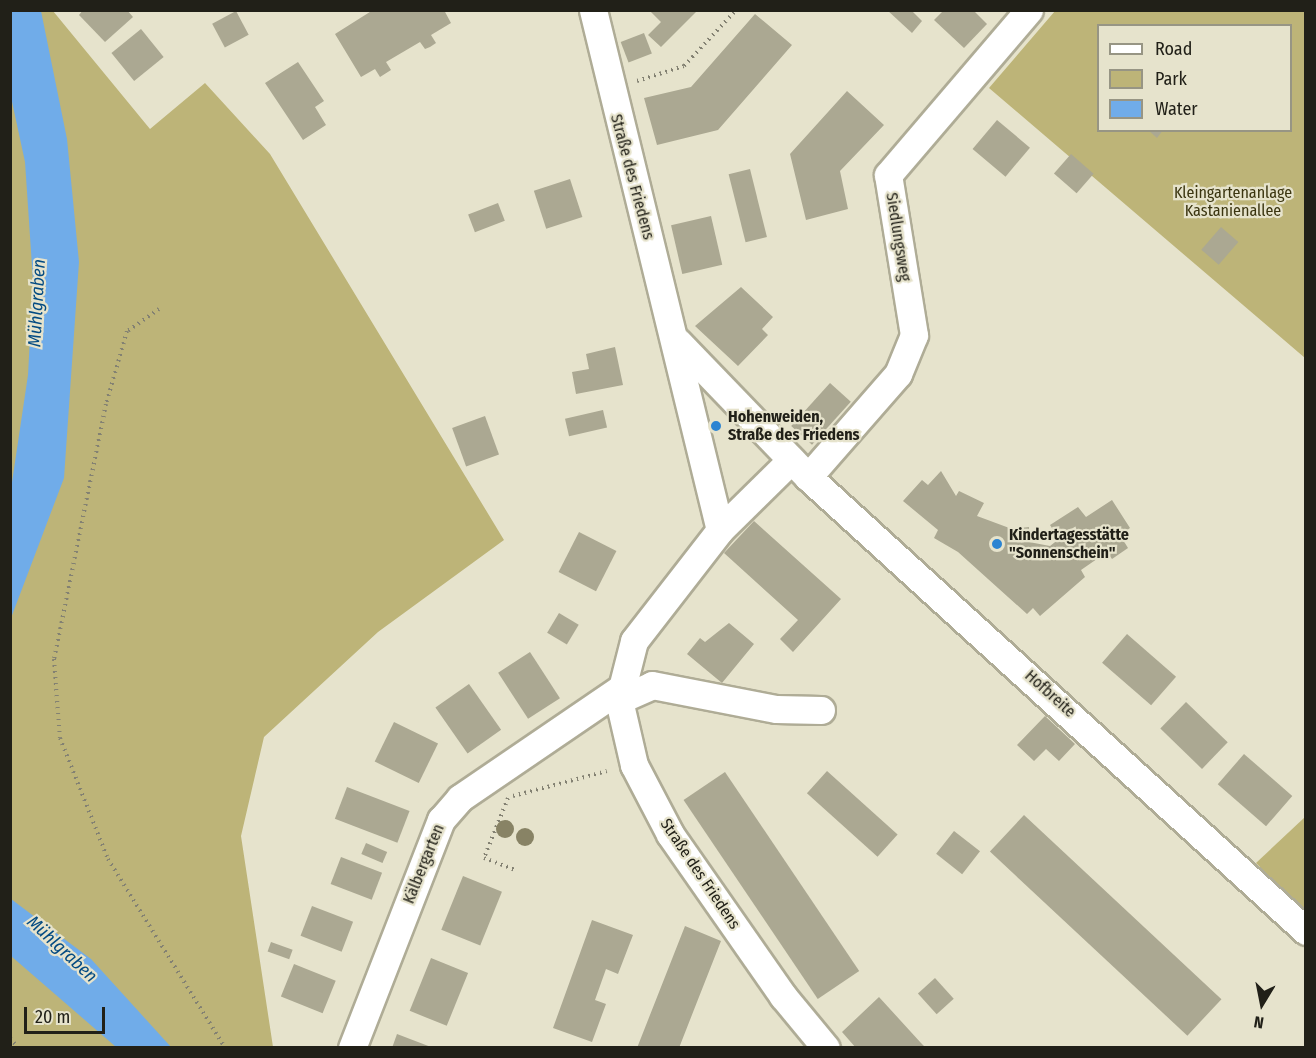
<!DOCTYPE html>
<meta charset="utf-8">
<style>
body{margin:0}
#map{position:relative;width:1316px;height:1058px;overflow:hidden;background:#e6e3cc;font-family:"Fira Sans Condensed",sans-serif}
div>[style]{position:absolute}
.green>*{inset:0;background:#bdb478}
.water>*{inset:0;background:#70ace9}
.building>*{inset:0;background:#aba892;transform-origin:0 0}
.path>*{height:4px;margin-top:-2px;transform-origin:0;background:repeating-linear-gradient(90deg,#838172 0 1.5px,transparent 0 6px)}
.roads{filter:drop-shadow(2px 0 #afac96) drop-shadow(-2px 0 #afac96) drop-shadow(0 2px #afac96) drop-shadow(0 -2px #afac96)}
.minor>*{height:27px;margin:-13.5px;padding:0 13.5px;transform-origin:13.5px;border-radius:13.5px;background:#fff}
.trees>*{width:18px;height:18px;margin:-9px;border-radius:50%;background:#888365}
.dots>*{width:16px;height:16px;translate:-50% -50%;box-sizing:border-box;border:3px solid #e6e3cc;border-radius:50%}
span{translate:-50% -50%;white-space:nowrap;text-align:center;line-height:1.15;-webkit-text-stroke:4.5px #e6e3cc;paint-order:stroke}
.street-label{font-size:16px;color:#212018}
.park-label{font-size:16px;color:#3b3510}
.poi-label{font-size:16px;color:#212018;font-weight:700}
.left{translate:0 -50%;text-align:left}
.water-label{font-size:18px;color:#044b82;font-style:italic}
.frame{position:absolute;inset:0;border:12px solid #212018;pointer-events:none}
.legend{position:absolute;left:1097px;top:24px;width:195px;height:108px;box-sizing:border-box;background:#e6e3cc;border:2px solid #979584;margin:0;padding:8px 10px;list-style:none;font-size:18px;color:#212018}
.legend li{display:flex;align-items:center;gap:12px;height:30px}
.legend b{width:30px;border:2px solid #979584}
.north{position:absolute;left:1232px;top:974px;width:60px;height:60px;-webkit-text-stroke:4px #e6e3cc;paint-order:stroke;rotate:190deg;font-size:16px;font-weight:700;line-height:24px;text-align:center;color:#212018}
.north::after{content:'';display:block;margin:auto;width:21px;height:27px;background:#212018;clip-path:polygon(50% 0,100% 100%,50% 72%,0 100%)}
.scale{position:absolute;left:24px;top:1007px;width:81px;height:27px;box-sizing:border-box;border:3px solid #212018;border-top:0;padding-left:8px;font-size:18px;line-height:21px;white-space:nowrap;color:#212018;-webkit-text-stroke:4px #e6e3cc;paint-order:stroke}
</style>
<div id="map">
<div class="green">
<i style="clip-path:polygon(10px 11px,53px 11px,150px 129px,205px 83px,270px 154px,504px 540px,378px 632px,264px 737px,241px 836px,273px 1047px,11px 1047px)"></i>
<i style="clip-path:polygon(evenodd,1055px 11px,1305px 11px,1305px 358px,989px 88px,1055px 11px,1098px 26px,1290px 26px,1290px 130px,1098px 130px,1098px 26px)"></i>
<i style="clip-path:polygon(1305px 817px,1305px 913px,1256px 863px)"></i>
</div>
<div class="water">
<i style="clip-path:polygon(11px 10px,41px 11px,67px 139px,79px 262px,64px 478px,11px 618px,11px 489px,28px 375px,33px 281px,25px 162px,11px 97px)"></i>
<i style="clip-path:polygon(11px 899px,91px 959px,171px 1047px,116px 1047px,11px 956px)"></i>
</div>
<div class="building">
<i style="clip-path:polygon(83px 10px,127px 10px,133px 17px,105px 42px,79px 15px)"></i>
<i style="clip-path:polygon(373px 10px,444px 10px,451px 23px,431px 35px,436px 43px,430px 47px,425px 49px,420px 42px,386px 62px,391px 70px,380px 77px,375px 69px,361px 77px,335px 34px)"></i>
<i style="clip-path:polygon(649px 10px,698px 10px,661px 47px,648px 35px,661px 22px)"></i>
<i style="clip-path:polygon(887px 10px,911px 10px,922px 21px,912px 33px)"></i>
<i style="clip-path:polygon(944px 10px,973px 10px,987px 24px,964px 48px,934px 20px)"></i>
<i style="left:236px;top:11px;width:27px;height:27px;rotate:62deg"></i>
<i style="clip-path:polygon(755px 14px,792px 45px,718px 130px,657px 145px,644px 98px,691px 87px)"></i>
<i style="left:141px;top:29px;width:36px;height:38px;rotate:51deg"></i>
<i style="left:644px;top:33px;width:22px;height:25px;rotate:69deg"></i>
<i style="clip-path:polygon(298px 62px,324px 101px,315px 107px,326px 125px,303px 140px,265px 83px)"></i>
<i style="clip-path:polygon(847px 91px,884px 125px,840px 171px,848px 209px,806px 220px,790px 154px)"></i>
<i style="left:997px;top:120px;width:43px;height:38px;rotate:40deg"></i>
<i style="clip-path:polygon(1148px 130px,1163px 130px,1157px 138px)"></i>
<i style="left:1071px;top:154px;width:30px;height:26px;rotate:41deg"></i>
<i style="left:750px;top:169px;width:70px;height:22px;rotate:76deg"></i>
<i style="left:570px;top:179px;width:40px;height:38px;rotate:72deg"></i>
<i style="left:498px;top:203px;width:19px;height:32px;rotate:69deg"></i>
<i style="left:711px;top:216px;width:50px;height:41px;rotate:77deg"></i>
<i style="left:1221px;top:227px;width:23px;height:30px;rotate:41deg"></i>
<i style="clip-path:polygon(741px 287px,773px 317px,762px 329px,768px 335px,738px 366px,695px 326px)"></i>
<i style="clip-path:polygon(615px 347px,623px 385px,576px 394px,572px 372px,589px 369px,586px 354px)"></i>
<i style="left:830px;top:383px;width:28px;height:58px;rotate:42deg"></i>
<i style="left:603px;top:410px;width:18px;height:39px;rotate:77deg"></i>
<i style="left:485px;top:416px;width:41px;height:35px;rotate:70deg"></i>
<i style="clip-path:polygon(941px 471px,956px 496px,959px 491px,984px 503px,977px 516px,1012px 529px,1029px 527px,1029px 542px,1050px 546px,1059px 539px,1050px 525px,1078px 507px,1086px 517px,1112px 500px,1130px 528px,1120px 535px,1128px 548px,1112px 559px,1107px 552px,1081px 570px,1085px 577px,1040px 616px,1033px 608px,1027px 614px,958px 552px,934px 538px,938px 530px,903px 501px,922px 480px,928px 485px)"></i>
<i style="clip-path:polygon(754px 521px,841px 599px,793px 652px,780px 639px,798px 620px,724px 553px)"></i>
<i style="left:579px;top:532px;width:42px;height:45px;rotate:27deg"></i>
<i style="left:559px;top:613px;width:23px;height:23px;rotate:31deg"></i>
<i style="clip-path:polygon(729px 623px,754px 644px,722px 683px,687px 654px,700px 638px,705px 642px)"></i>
<i style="left:1127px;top:634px;width:65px;height:38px;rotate:41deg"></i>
<i style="left:530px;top:652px;width:55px;height:38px;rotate:57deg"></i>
<i style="left:469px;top:684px;width:56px;height:41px;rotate:55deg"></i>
<i style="left:1186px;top:702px;width:58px;height:37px;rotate:44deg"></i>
<i style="clip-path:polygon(1045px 716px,1075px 744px,1059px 761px,1046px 749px,1034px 761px,1017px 745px)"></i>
<i style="left:394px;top:722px;width:49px;height:44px;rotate:26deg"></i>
<i style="left:1244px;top:754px;width:64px;height:40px;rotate:41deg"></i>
<i style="left:827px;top:771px;width:95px;height:30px;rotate:42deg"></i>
<i style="left:725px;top:772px;width:240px;height:50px;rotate:56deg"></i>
<i style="left:347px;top:787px;width:67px;height:34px;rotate:21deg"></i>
<i style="left:1024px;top:815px;width:270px;height:50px;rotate:43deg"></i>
<i style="left:954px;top:831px;width:33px;height:29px;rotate:38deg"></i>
<i style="left:366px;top:843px;width:23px;height:12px;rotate:23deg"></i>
<i style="left:341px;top:857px;width:44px;height:29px;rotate:21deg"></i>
<i style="left:463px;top:876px;width:42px;height:58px;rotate:22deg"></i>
<i style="left:312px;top:906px;width:44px;height:32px;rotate:21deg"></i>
<i style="clip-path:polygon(592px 920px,633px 935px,618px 974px,606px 969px,595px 1000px,606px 1004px,592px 1042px,553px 1028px)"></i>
<i style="clip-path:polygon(685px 926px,721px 941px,697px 1002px,679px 1048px,637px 1048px)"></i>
<i style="left:271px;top:942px;width:23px;height:10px;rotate:20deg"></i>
<i style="left:431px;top:958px;width:40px;height:57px;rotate:22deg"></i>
<i style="left:294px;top:964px;width:45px;height:35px;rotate:22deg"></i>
<i style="left:935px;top:978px;width:28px;height:23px;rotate:48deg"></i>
<i style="clip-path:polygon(879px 997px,921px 1043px,926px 1048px,856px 1048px,842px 1032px)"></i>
<i style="clip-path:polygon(397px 1034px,431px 1047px,431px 1048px,392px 1048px)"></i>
</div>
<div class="path">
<i style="left:637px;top:81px;width:49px;rotate:-17.7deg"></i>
<i style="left:684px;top:66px;width:76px;rotate:-47.1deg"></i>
<i style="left:159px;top:309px;width:39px;rotate:145deg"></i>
<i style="left:127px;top:331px;width:76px;rotate:106deg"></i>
<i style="left:106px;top:404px;width:260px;rotate:101.5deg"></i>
<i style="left:54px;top:659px;width:79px;rotate:85.7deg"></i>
<i style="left:60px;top:738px;width:130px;rotate:68.4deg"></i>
<i style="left:108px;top:859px;width:222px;rotate:58.2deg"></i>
<i style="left:513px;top:796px;width:97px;rotate:-14.9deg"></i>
<i style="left:508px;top:798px;width:65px;rotate:111.8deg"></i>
<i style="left:484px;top:858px;width:34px;rotate:21deg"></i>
<i style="left:10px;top:1038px;width:13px;rotate:51deg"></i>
</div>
<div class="roads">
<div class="minor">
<i style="left:593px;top:10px;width:535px;rotate:76.28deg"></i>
<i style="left:720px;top:530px;width:140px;rotate:127.8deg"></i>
<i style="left:634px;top:641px;width:61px;rotate:104.3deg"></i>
<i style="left:619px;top:700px;width:67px;rotate:77deg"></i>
<i style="left:634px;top:765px;width:78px;rotate:62.4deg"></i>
<i style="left:670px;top:834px;width:198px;rotate:55.1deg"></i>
<i style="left:783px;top:996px;width:67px;rotate:50.4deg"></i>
<i style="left:678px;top:342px;width:187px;rotate:46.1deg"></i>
<i style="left:808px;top:477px;width:674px;rotate:42.35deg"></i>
<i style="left:808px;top:477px;width:137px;rotate:-48.9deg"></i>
<i style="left:898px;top:374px;width:42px;rotate:-67.7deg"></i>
<i style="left:914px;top:335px;width:162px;rotate:-99.2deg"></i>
<i style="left:888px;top:175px;width:217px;rotate:-49.5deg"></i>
<i style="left:720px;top:530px;width:100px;rotate:-44.6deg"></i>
<i style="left:619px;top:700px;width:36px;rotate:-24deg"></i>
<i style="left:652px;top:685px;width:126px;rotate:11deg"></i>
<i style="left:776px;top:709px;width:45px;rotate:1.3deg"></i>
<i style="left:352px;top:1048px;width:245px;rotate:-68.7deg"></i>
<i style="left:441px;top:820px;width:29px;rotate:-49deg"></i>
<i style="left:460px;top:798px;width:194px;rotate:-34.3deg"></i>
</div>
</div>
<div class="trees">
<i style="left:505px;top:829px"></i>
<i style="left:525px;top:837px"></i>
</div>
<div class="dots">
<i style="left:716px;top:426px;background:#2c84d2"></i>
<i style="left:997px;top:544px;background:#2c84d2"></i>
</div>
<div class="street-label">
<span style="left:632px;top:177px;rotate:75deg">Straße des Friedens</span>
<span style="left:898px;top:237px;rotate:81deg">Siedlungsweg</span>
<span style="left:1050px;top:694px;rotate:42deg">Hofbreite</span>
<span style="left:424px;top:864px;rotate:-68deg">Kälbergarten</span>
<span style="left:700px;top:874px;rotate:56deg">Straße des Friedens</span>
</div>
<div class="park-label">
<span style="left:1233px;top:202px">Kleingartenanlage<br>Kastanienallee</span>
</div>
<div class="poi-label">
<span class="left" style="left:728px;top:426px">Hohenweiden,<br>Straße des Friedens</span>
<span class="left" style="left:1009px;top:544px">Kindertagesstätte<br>"Sonnenschein"</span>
</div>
<div class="water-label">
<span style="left:37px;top:303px;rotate:-87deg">Mühlgraben</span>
<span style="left:62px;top:949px;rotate:43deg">Mühlgraben</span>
</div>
<div class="frame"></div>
<ul class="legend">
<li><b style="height:8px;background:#fff"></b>Road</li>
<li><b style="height:16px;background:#bdb478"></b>Park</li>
<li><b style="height:16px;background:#70ace9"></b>Water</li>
</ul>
<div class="north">N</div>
<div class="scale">20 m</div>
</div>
